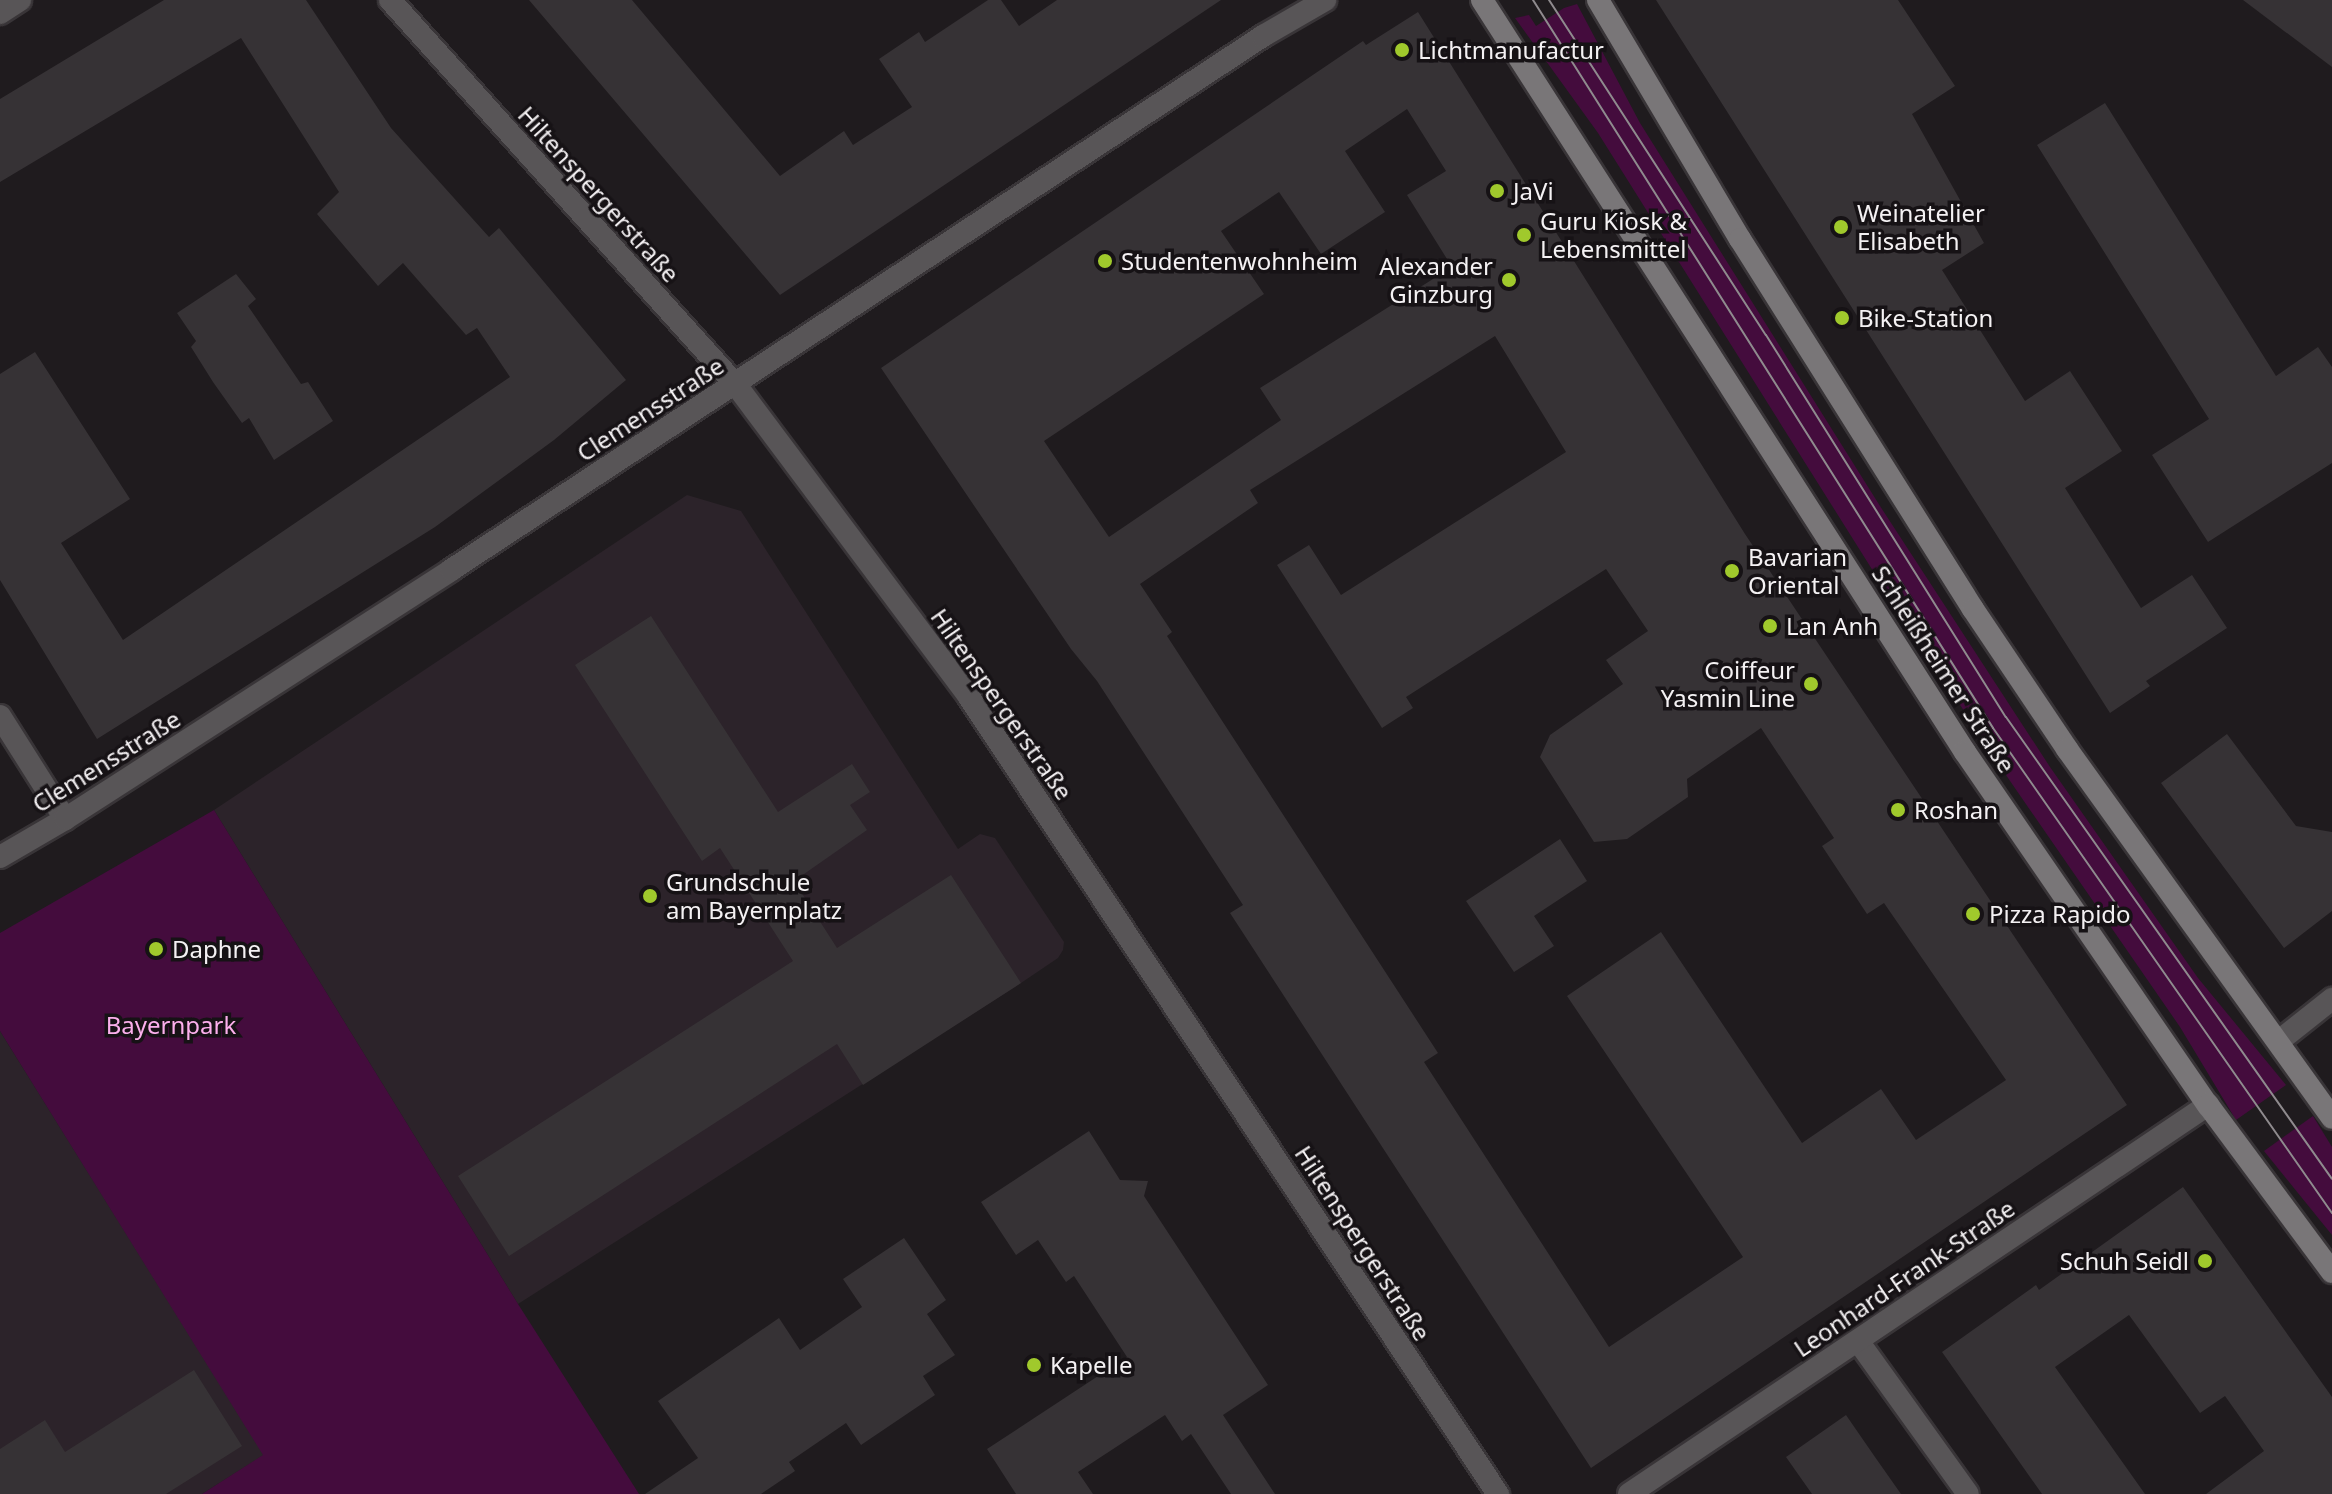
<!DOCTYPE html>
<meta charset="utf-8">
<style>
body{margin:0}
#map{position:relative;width:2332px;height:1494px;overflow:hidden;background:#1f1b1e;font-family:"Noto Sans",sans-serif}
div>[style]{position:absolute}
.built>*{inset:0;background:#2c232a}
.green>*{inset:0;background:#440c3d}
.building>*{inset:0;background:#363235}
.roads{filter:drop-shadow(2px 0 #393538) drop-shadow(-2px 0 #393538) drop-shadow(0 2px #393538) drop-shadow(0 -2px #393538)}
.minor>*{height:22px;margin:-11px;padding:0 11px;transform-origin:11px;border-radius:11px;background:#585557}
.secondary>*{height:22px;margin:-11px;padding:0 11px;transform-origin:11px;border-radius:11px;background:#797678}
.tram>*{height:2px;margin:-1px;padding:0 1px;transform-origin:1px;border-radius:1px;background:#8f8b8e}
.dots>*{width:22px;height:22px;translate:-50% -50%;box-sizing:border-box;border:4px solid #161215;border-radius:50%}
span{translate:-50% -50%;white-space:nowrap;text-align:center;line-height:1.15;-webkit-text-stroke:7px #161215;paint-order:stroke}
.poi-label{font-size:24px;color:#f4f1f3}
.left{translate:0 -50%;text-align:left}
.right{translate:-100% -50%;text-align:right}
.street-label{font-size:24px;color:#f4f1f3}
.park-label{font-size:24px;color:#fbafec}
</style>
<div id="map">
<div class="built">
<i style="clip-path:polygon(687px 495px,741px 511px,958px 849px,980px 834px,995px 838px,1064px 942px,1063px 950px,1058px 958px,1021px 983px,518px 1304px,214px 810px)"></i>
<i style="clip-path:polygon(0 1031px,264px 1455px,202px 1494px,0 1494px)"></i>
</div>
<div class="green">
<i style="clip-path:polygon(1577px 4px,1640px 123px,1880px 506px,2050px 767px,2198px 978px,2286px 1085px,2236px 1120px,2180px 1027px,2008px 778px,1890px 598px,1598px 133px,1515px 18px,1529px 15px,1536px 26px,1564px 8px)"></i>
<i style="clip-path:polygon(214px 810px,518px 1304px,639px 1494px,202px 1494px,263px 1455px,0 1031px,0 933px)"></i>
<i style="clip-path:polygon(2313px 1116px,2332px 1147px,2332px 1235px,2264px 1151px)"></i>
</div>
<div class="building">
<i style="clip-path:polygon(164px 0,306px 0,391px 128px,489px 237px,499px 228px,626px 380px,554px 440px,435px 527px,97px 739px,0 580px,0 374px,35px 352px,130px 499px,61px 543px,123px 640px,510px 377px,477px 328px,466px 335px,403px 263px,378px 286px,317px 214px,339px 192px,241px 38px,0 182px,0 99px)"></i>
<i style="clip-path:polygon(529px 0,632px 0,780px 176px,844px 131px,853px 145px,912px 107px,879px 59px,919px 32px,925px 42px,988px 0,1001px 0,1019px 26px,1057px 0,1221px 0,780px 295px)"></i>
<i style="clip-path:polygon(1656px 0,1898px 0,1955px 86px,1912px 114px,1984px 243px,1942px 270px,2025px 401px,2070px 371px,2122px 451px,2065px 488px,2141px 608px,2192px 575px,2227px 628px,2146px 681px,2150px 686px,2110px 713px)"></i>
<i style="clip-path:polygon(2243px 0,2332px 0,2332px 67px)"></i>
<i style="clip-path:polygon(evenodd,1418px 12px,1745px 534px,2127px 1105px,1591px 1468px,1230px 913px,1243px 905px,1097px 681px,1071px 649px,881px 368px,1363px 41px,1366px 45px,1418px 12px,1407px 109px,1446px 171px,1407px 195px,1452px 267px,1260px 388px,1281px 420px,1109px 537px,1044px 441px,1264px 294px,1221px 231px,1279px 192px,1321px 254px,1385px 212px,1345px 151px,1407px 109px,1418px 12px,1495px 336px,1566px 452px,1341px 595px,1309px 545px,1277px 565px,1382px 728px,1413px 708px,1406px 697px,1606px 569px,1648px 631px,1606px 660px,1623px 684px,1550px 735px,1540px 757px,1594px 842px,1627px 839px,1688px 797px,1687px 779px,1761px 728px,1834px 838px,1822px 846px,1867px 914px,1884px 903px,2006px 1080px,1916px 1140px,1881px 1089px,1802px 1143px,1661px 932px,1567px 996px,1743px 1257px,1609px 1347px,1424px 1062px,1438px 1053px,1167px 636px,1172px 632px,1140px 584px,1258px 503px,1250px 490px,1495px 336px)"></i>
<i style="clip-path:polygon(2105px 103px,2276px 376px,2318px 347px,2332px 367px,2332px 463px,2208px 542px,2152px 455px,2209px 419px,2037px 145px)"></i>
<i style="clip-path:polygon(236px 274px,256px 299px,248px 306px,301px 384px,308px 382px,333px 421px,274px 460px,249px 418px,242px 423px,213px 382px,191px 347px,196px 341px,177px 313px)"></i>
<i style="clip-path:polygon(651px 616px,778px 812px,852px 764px,870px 792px,850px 805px,867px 830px,794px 881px,837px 948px,951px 875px,1021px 983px,863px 1085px,837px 1044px,509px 1256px,458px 1176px,793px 961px,720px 848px,702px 861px,575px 665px)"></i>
<i style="clip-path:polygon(2227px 734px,2296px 826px,2332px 832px,2332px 911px,2284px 948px,2161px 783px)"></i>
<i style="clip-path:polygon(1560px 839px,1587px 881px,1534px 916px,1554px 946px,1514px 972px,1466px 901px)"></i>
<i style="clip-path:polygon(1089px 1131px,1120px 1180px,1148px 1181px,1144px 1196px,1268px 1385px,1223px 1415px,1275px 1494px,1231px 1494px,1191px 1434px,1182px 1441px,1165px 1415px,1078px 1472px,1093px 1494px,1016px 1494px,987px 1449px,1127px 1357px,1074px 1276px,1066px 1282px,1038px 1240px,1016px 1255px,981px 1202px)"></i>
<i style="clip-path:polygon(2183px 1187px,2332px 1397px,2332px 1494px,2206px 1494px,2264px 1451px,2225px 1396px,2200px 1413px,2129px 1315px,2055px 1367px,2145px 1494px,2042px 1494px,1942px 1352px,2036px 1285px,2039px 1290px)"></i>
<i style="clip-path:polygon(904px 1238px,946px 1300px,927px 1314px,955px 1355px,923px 1376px,935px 1395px,861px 1445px,846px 1423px,789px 1462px,795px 1471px,761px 1494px,645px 1494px,698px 1458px,658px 1401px,779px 1318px,800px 1350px,862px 1307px,843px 1279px)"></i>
<i style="clip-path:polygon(194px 1370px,242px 1446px,166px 1494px,0 1494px,0 1449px,45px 1420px,65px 1452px)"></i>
<i style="clip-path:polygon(1846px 1415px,1875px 1457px,1901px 1494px,1812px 1494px,1786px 1457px)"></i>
</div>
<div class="roads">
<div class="minor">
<i style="left:390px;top:0;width:518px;rotate:48.05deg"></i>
<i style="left:736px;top:385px;width:389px;rotate:53.2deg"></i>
<i style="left:969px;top:697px;width:957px;rotate:56.43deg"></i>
<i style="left:0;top:13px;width:24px;rotate:-33deg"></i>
<i style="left:0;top:716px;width:122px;rotate:57.7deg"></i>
<i style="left:0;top:857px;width:75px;rotate:-30.3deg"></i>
<i style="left:65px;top:819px;width:459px;rotate:-32.8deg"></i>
<i style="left:451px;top:570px;width:972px;rotate:-33.33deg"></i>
<i style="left:1263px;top:36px;width:72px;rotate:-30.1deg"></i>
<i style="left:2279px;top:1041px;width:68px;rotate:-38.4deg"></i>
<i style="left:1858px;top:1341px;width:188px;rotate:54.3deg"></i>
<i style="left:1629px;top:1494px;width:698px;rotate:-33.9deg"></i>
</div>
<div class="secondary">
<i style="left:1482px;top:0;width:894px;rotate:57.29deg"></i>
<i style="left:1965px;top:752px;width:429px;rotate:55.5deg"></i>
<i style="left:2208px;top:1105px;width:208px;rotate:53.4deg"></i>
<i style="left:1598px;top:0;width:278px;rotate:59.3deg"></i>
<i style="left:1740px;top:239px;width:437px;rotate:57.8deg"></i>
<i style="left:1973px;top:609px;width:169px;rotate:56.1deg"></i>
<i style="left:2067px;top:749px;width:454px;rotate:54.3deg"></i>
</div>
</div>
<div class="tram">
<i style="left:1533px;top:0;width:861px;rotate:57.71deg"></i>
<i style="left:1993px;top:728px;width:592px;rotate:55.05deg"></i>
<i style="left:1549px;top:0;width:399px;rotate:57.1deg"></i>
<i style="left:1766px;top:335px;width:451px;rotate:57.9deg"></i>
<i style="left:2006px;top:717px;width:565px;rotate:54.79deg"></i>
</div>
<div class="dots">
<i style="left:1402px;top:50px;background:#a0c92c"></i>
<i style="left:1497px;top:191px;background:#a0c92c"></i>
<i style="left:1841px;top:227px;background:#a0c92c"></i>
<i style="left:1524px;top:235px;background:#a0c92c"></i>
<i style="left:1105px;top:261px;background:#a0c92c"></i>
<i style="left:1509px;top:280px;background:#a0c92c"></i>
<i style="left:1842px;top:318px;background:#a0c92c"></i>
<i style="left:1732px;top:571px;background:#a0c92c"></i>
<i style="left:1770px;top:626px;background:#a0c92c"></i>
<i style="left:1811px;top:684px;background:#a0c92c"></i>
<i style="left:1898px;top:810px;background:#a0c92c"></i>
<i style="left:650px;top:896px;background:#a0c92c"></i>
<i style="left:1973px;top:914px;background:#a0c92c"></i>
<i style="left:156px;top:949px;background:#a0c92c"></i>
<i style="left:2205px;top:1261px;background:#a0c92c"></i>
<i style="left:1034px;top:1365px;background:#a0c92c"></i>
</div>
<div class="poi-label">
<span class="left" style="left:1418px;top:50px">Lichtmanufactur</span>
<span class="left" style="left:1513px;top:191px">JaVi</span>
<span class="left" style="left:1857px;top:227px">Weinatelier<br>Elisabeth</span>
<span class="left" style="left:1540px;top:235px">Guru Kiosk &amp;<br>Lebensmittel</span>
<span class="left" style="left:1121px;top:261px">Studentenwohnheim</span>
<span class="right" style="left:1493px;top:280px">Alexander<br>Ginzburg</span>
<span class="left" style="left:1858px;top:318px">Bike-Station</span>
<span class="left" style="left:1748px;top:571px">Bavarian<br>Oriental</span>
<span class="left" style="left:1786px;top:626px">Lan Anh</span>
<span class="right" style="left:1795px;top:684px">Coiffeur<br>Yasmin Line</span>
<span class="left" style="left:1914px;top:810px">Roshan</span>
<span class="left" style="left:666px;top:896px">Grundschule<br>am Bayernplatz</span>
<span class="left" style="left:1989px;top:914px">Pizza Rapido</span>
<span class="left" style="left:172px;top:949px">Daphne</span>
<span class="right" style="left:2189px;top:1261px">Schuh Seidl</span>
<span class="left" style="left:1050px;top:1365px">Kapelle</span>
</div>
<div class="street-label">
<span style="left:599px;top:194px;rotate:48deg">Hiltenspergerstraße</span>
<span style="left:650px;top:409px;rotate:-33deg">Clemensstraße</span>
<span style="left:1944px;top:669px;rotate:57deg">Schleißheimer Straße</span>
<span style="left:1002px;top:704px;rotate:55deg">Hiltenspergerstraße</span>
<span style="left:106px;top:761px;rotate:-32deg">Clemensstraße</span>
<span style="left:1363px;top:1243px;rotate:57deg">Hiltenspergerstraße</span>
<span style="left:1904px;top:1278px;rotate:-34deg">Leonhard-Frank-Straße</span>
</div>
<div class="park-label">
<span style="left:171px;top:1025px">Bayernpark</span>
</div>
</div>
